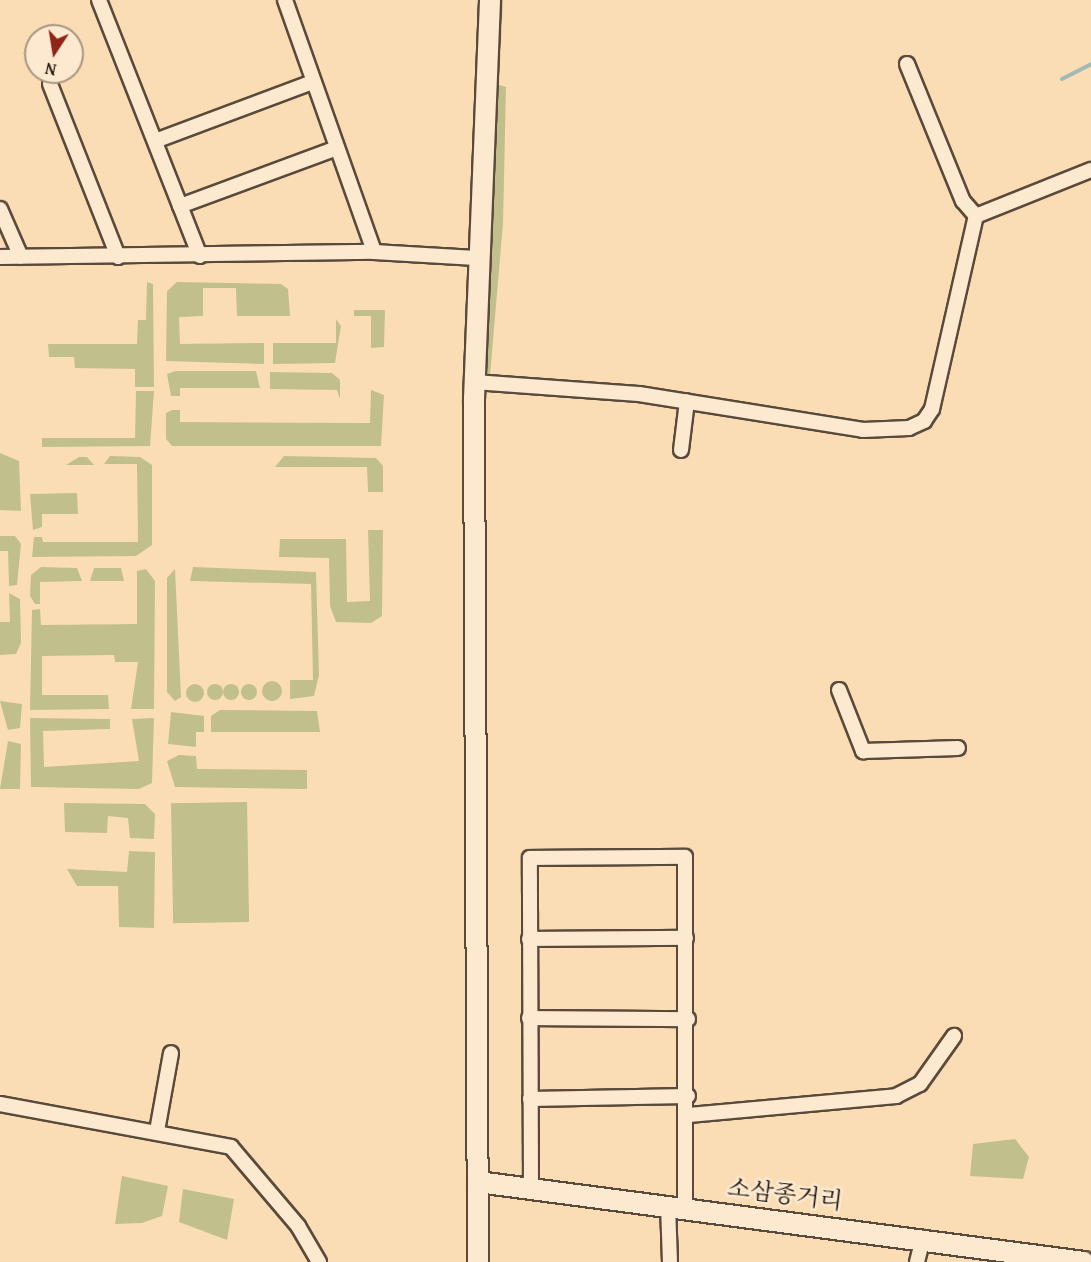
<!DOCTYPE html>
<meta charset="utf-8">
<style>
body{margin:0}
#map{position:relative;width:1091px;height:1262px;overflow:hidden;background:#fbddb5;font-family:"Gentium Book Plus","Noto Serif KR",serif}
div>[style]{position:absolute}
.green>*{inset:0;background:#c1c08c;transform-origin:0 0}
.round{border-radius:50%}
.stream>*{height:4px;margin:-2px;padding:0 2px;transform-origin:2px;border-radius:2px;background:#a1bab6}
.roads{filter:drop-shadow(2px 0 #5a4a3b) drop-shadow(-2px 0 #5a4a3b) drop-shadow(0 2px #5a4a3b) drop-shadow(0 -2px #5a4a3b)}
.street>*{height:14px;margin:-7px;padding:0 7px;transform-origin:7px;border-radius:7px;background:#fce9cf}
.secondary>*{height:20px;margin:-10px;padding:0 10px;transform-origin:10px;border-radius:10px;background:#fce9cf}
span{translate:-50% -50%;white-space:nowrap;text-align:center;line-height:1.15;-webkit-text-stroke:5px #fce9cf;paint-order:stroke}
.street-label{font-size:24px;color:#241912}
.north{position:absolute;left:24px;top:24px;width:60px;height:60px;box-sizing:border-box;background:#fce9cf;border:2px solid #a69683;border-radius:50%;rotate:192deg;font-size:16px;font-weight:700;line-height:24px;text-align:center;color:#241912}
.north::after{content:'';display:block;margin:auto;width:21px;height:27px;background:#8f2418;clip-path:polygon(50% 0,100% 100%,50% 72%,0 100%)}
</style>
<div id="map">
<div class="green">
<i style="clip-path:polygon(497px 0,503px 0,499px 85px,506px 87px,503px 223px,490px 376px,484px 375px)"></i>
<i style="clip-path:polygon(147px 282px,153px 284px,154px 387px,135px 387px,135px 369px,75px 368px,74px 357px,49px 357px,48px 344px,137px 344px,138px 320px,146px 320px)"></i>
<i style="clip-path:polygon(177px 282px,281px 284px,288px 289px,290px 316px,237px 316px,236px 288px,203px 288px,203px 316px,179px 317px,180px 344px,264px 343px,264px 364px,166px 361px,167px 291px)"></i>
<i style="clip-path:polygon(354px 310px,385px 310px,384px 347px,371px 348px,371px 316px,354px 316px)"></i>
<i style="clip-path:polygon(336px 319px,341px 326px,335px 363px,273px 364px,273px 343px,336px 343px)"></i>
<i style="clip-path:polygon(176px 371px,256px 371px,260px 388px,180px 388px,180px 396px,171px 396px,167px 374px)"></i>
<i style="clip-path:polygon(270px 372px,332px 373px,340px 380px,340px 399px,337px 390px,270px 389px)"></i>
<i style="clip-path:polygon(371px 390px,384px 395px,381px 446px,172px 446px,166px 439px,166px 413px,172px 410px,180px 410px,180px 422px,370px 423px)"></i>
<i style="clip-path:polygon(136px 391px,154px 391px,150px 446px,42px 447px,42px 438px,135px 438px)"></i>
<i style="clip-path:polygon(0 453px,19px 461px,21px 511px,0 510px)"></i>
<i style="clip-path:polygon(110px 456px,140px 457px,152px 465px,152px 545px,136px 556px,32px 557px,34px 537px,42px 537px,43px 542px,138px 542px,137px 464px,104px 464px)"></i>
<i style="clip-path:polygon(284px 456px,376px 458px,383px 466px,383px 492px,368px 492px,367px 467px,275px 467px)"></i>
<i style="clip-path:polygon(79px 457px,87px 457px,94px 465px,66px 465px)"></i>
<i style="clip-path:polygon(77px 493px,78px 514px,42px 514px,42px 527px,33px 530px,30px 494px)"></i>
<i style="clip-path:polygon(368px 530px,383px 530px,382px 616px,371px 623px,336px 622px,330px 606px,329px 558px,279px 557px,280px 539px,346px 539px,347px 602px,370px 601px)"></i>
<i style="clip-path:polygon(0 536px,15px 536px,21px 544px,17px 585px,9px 586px,8px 551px,0 551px)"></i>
<i style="clip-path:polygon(41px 567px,77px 568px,82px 581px,40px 582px,40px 604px,35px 604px,30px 596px,31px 575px)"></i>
<i style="clip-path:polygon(193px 567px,316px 572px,319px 675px,314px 696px,290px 699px,290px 680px,313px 680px,311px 584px,190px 581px)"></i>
<i style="clip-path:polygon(94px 568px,121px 568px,124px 581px,90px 581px)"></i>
<i style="clip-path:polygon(146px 569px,155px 581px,154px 709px,131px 709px,138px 662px,115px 662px,114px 655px,42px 656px,42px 695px,108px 695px,109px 709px,30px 710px,32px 610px,40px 609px,41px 625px,137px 624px,137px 571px)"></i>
<i style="clip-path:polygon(175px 569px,181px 697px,175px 701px,167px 692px,167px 578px)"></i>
<i style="clip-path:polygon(9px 593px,20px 599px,21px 643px,16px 654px,0 655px,0 622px,10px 622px)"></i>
<i class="round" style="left:262px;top:681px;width:20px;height:20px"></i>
<i class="round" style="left:186px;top:684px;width:18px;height:18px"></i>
<i class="round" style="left:207px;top:684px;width:16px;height:16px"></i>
<i class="round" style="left:241px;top:684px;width:16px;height:16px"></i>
<i class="round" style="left:223px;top:684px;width:16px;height:16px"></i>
<i style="clip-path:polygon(0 701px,22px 704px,20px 728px,8px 730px)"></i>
<i style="clip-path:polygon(220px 710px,317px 711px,320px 732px,211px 732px,211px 716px)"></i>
<i style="clip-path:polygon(171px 712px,204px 716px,204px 732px,196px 732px,196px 747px,168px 744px)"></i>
<i style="clip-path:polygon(30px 718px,110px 719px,110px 729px,43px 731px,44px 767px,139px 761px,132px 719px,154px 718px,152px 783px,139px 789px,31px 787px)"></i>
<i style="clip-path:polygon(8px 741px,21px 744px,20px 789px,0 789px)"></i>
<i style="clip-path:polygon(179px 755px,196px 756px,197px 769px,307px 770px,307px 789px,175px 787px,167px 761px)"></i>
<i style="left:247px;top:802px;width:120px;height:76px;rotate:89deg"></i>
<i style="clip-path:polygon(64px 803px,145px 804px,155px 814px,154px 839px,130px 838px,128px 818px,108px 816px,107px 833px,65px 832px)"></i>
<i style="clip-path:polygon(129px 851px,155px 852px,154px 928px,119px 927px,118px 886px,77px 886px,67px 869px,127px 872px)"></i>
<i style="clip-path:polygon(1015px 1139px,1029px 1157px,1023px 1179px,970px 1176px,973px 1144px)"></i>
<i style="clip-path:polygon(122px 1176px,168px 1186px,162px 1216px,142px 1223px,115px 1224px)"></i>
<i style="clip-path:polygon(183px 1189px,234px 1199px,227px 1240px,179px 1222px)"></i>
</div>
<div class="stream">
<i style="left:1062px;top:79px;width:33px;rotate:-27deg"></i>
</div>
<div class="roads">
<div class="street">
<i style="left:99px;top:0;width:275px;rotate:68.5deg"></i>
<i style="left:285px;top:0;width:267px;rotate:70.5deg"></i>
<i style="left:907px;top:64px;width:148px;rotate:67.8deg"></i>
<i style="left:963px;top:201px;width:20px;rotate:49deg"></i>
<i style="left:50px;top:84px;width:186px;rotate:68.5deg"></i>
<i style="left:155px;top:141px;width:169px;rotate:-20.5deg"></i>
<i style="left:180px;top:206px;width:167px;rotate:-20.3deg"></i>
<i style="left:0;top:209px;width:52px;rotate:66.4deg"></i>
<i style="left:0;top:257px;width:374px;rotate:-0.8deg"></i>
<i style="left:374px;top:252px;width:102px;rotate:3.4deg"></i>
<i style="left:474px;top:382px;width:165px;rotate:4.2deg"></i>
<i style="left:639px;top:394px;width:227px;rotate:9.1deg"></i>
<i style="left:863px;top:430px;width:46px;rotate:-2.5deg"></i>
<i style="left:909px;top:428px;width:17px;rotate:-25deg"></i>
<i style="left:924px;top:421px;width:14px;rotate:-56deg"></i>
<i style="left:932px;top:409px;width:198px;rotate:-77.2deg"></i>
<i style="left:976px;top:216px;width:124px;rotate:-21.8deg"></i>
<i style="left:681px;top:450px;width:49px;rotate:-83deg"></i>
<i style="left:839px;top:690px;width:66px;rotate:68.5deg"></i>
<i style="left:863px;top:751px;width:95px;rotate:-1.8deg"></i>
<i style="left:529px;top:939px;width:157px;rotate:-0.4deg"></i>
<i style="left:529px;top:1018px;width:159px;rotate:0.4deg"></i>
<i style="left:530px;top:1099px;width:158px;rotate:-1.1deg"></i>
<i style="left:0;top:1104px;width:235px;rotate:10.5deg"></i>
<i style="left:231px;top:1147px;width:104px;rotate:49.7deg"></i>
<i style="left:298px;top:1226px;width:42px;rotate:59.7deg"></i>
<i style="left:689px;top:1115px;width:208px;rotate:-5.2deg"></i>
<i style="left:896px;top:1096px;width:27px;rotate:-27deg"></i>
<i style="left:920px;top:1084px;width:59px;rotate:-54.7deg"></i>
<i style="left:157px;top:1131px;width:79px;rotate:-79.8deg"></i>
<i style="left:531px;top:1188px;width:330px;rotate:-90.2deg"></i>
<i style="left:530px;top:858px;width:155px;rotate:-0.4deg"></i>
<i style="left:685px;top:857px;width:350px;rotate:90deg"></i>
<i style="left:668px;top:1205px;width:57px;rotate:88deg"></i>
<i style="left:917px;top:1262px;width:25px;rotate:-76deg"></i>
</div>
<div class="secondary">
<i style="left:478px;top:1182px;width:611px;rotate:7.52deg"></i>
<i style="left:478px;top:1262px;width:863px;rotate:-90.27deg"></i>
<i style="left:474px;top:399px;width:399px;rotate:-87.7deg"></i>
</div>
</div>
<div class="street-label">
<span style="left:785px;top:1194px;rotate:7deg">소삼종거리</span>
</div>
<div class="north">N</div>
</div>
